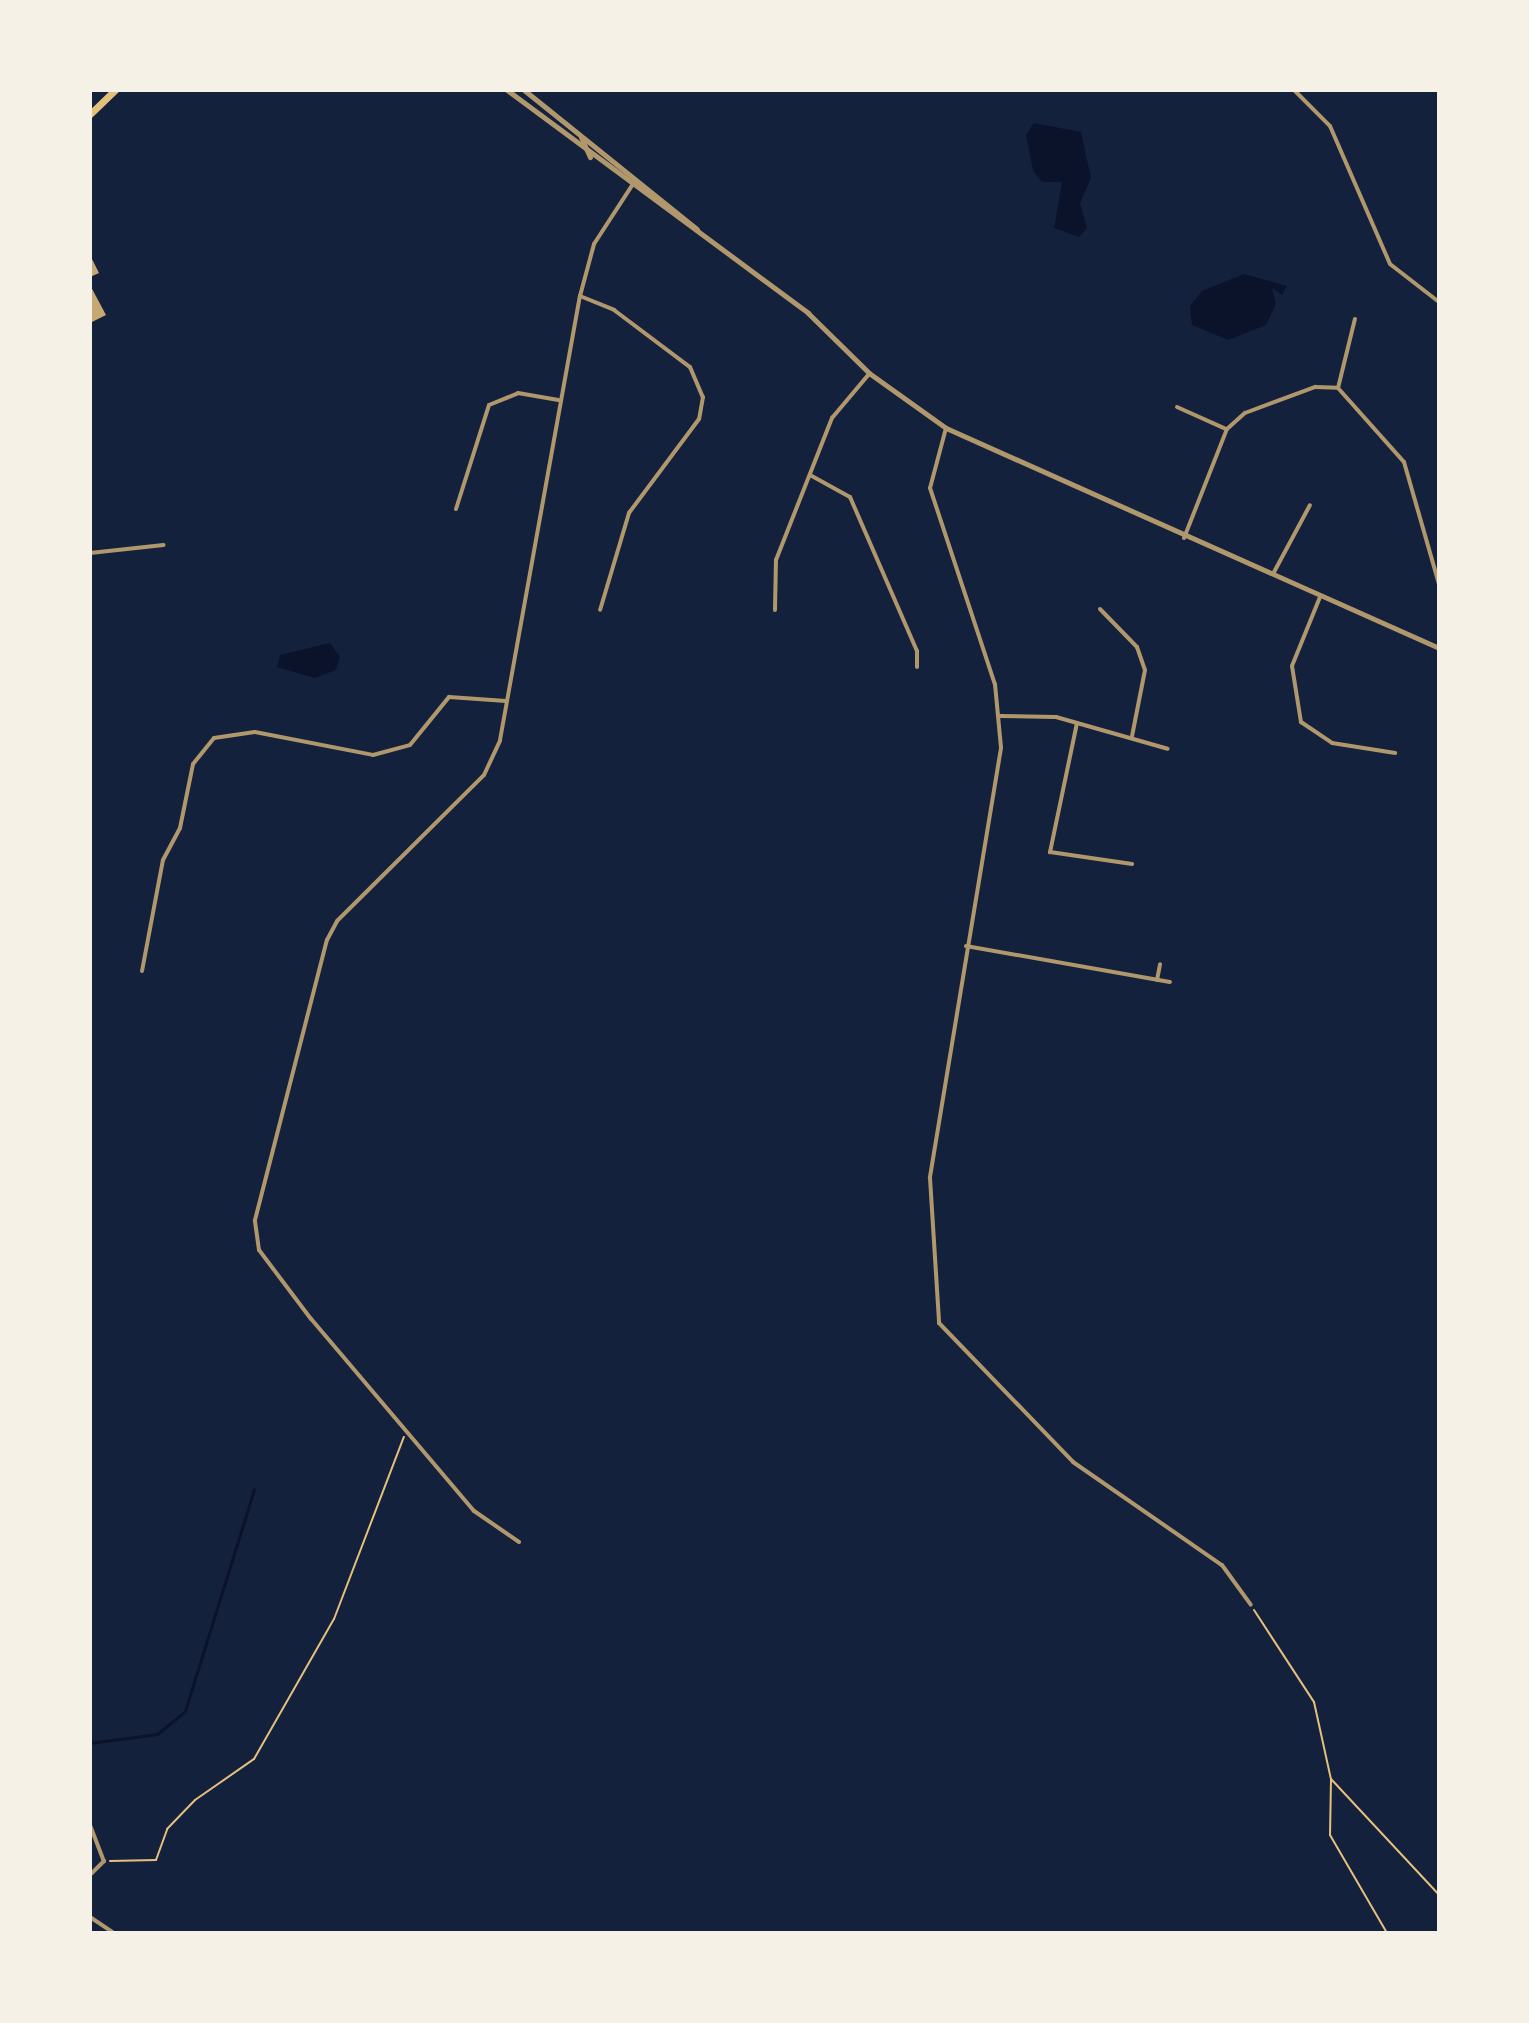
<!DOCTYPE html>
<style>
body{margin:0}
#map{position:relative;width:1529px;height:2023px;overflow:hidden;background:#14213d;font-family:Barlow,sans-serif}
div>[style]{position:absolute}
.water>*{inset:0;background:#0b132b}
.stream>*{height:3px;margin:-1.5px;padding:0 1.5px;transform-origin:1.5px;border-radius:1.5px;background:#0b132b}
.building>*{inset:0;background:#c6a872}
.path>*{height:2px;margin:-1px;padding:0 1px;transform-origin:1px;border-radius:1px;background:#e5c07b}
.minor>*{height:4px;margin:-2px;padding:0 2px;transform-origin:2px;border-radius:2px;background:#b1986c}
.tertiary>*{height:5px;margin:-2.5px;padding:0 2.5px;transform-origin:2.5px;border-radius:2.5px;background:#b1986c}
.primary>*{height:7px;margin:-3.5px;padding:0 3.5px;transform-origin:3.5px;border-radius:3.5px;background:#e5c07b}
span{translate:-50% -50%;white-space:nowrap;text-align:center;line-height:1.15;-webkit-text-stroke:7px #f6f1e7;paint-order:stroke}
.frame{position:absolute;inset:0;border:92px solid #f6f1e7;pointer-events:none}
</style>
<div id="map">
<div class="water">
<i style="clip-path:polygon(1034px 123px,1081px 132px,1091px 178px,1080px 203px,1087px 228px,1079px 237px,1054px 228px,1062px 182px,1042px 182px,1033px 171px,1026px 135px)"></i>
<i style="clip-path:polygon(1244px 274px,1287px 286px,1282px 295px,1272px 288px,1276px 304px,1266px 325px,1228px 340px,1192px 325px,1190px 306px,1202px 291px)"></i>
<i style="clip-path:polygon(330px 643px,340px 657px,336px 670px,315px 678px,277px 667px,280px 655px)"></i>
</div>
<div class="stream">
<i style="left:90px;top:1743px;width:68px;rotate:-7.7deg"></i>
<i style="left:157px;top:1734px;width:36px;rotate:-39deg"></i>
<i style="left:185px;top:1711px;width:232px;rotate:-72.7deg"></i>
</div>
<div class="building">
<i style="clip-path:polygon(90px 255px,99px 273px,90px 277px)"></i>
<i style="clip-path:polygon(90px 285px,106px 315px,90px 323px)"></i>
</div>
<div class="path">
<i style="left:1254px;top:1610px;width:110px;rotate:56.9deg"></i>
<i style="left:1314px;top:1702px;width:79px;rotate:77.6deg"></i>
<i style="left:1331px;top:1779px;width:56px;rotate:91deg"></i>
<i style="left:1330px;top:1835px;width:113px;rotate:59.8deg"></i>
<i style="left:1331px;top:1779px;width:158px;rotate:47deg"></i>
<i style="left:110px;top:1861px;width:46px;rotate:-1.2deg"></i>
<i style="left:156px;top:1860px;width:33px;rotate:-70deg"></i>
<i style="left:167px;top:1829px;width:40px;rotate:-46deg"></i>
<i style="left:195px;top:1800px;width:72px;rotate:-34.8deg"></i>
<i style="left:254px;top:1759px;width:161px;rotate:-60.3deg"></i>
<i style="left:334px;top:1619px;width:195px;rotate:-69deg"></i>
</div>
<div class="minor">
<i style="left:1294px;top:90px;width:51px;rotate:45deg"></i>
<i style="left:1330px;top:126px;width:150px;rotate:66.5deg"></i>
<i style="left:1390px;top:264px;width:62px;rotate:37.8deg"></i>
<i style="left:580px;top:296px;width:37px;rotate:22deg"></i>
<i style="left:614px;top:310px;width:95px;rotate:36.9deg"></i>
<i style="left:690px;top:367px;width:33px;rotate:67deg"></i>
<i style="left:703px;top:397px;width:22px;rotate:100deg"></i>
<i style="left:699px;top:419px;width:117px;rotate:126.7deg"></i>
<i style="left:629px;top:513px;width:101px;rotate:106.6deg"></i>
<i style="left:1338px;top:388px;width:71px;rotate:-76.2deg"></i>
<i style="left:1177px;top:407px;width:54px;rotate:24.2deg"></i>
<i style="left:946px;top:428px;width:62px;rotate:104.9deg"></i>
<i style="left:930px;top:488px;width:206px;rotate:71.7deg"></i>
<i style="left:995px;top:684px;width:64px;rotate:84.6deg"></i>
<i style="left:1001px;top:748px;width:436px;rotate:99.4deg"></i>
<i style="left:930px;top:1178px;width:145px;rotate:86.4deg"></i>
<i style="left:939px;top:1323px;width:193px;rotate:46deg"></i>
<i style="left:1073px;top:1462px;width:181px;rotate:34.7deg"></i>
<i style="left:1222px;top:1565px;width:49px;rotate:54.1deg"></i>
<i style="left:810px;top:475px;width:46px;rotate:28.8deg"></i>
<i style="left:850px;top:497px;width:168px;rotate:66.5deg"></i>
<i style="left:917px;top:651px;width:16px;rotate:90deg"></i>
<i style="left:456px;top:509px;width:109px;rotate:-72.4deg"></i>
<i style="left:489px;top:405px;width:31px;rotate:-22deg"></i>
<i style="left:518px;top:393px;width:41px;rotate:9.9deg"></i>
<i style="left:1184px;top:538px;width:117px;rotate:-68.5deg"></i>
<i style="left:1227px;top:429px;width:24px;rotate:-42deg"></i>
<i style="left:1245px;top:413px;width:75px;rotate:-20.4deg"></i>
<i style="left:1315px;top:387px;width:23px;rotate:2deg"></i>
<i style="left:1338px;top:388px;width:99px;rotate:48.3deg"></i>
<i style="left:1404px;top:462px;width:127px;rotate:74deg"></i>
<i style="left:90px;top:553px;width:74px;rotate:-6.2deg"></i>
<i style="left:1273px;top:574px;width:78px;rotate:-61.8deg"></i>
<i style="left:1320px;top:597px;width:74px;rotate:112.1deg"></i>
<i style="left:1292px;top:666px;width:57px;rotate:80.9deg"></i>
<i style="left:1301px;top:722px;width:37px;rotate:34deg"></i>
<i style="left:1332px;top:743px;width:64px;rotate:9deg"></i>
<i style="left:1100px;top:609px;width:53px;rotate:45.8deg"></i>
<i style="left:1137px;top:647px;width:24px;rotate:71deg"></i>
<i style="left:1145px;top:670px;width:67px;rotate:101.1deg"></i>
<i style="left:775px;top:610px;width:50px;rotate:-88.9deg"></i>
<i style="left:776px;top:560px;width:153px;rotate:-68.5deg"></i>
<i style="left:832px;top:418px;width:57px;rotate:-49.9deg"></i>
<i style="left:1000px;top:716px;width:56px;rotate:1deg"></i>
<i style="left:1056px;top:717px;width:116px;rotate:15.9deg"></i>
<i style="left:1077px;top:723px;width:132px;rotate:101.8deg"></i>
<i style="left:1050px;top:852px;width:83px;rotate:8.3deg"></i>
<i style="left:966px;top:946px;width:207px;rotate:10deg"></i>
<i style="left:142px;top:971px;width:113px;rotate:-79.3deg"></i>
<i style="left:163px;top:860px;width:36px;rotate:-62deg"></i>
<i style="left:180px;top:828px;width:65px;rotate:-78.5deg"></i>
<i style="left:193px;top:764px;width:33px;rotate:-51deg"></i>
<i style="left:214px;top:738px;width:41px;rotate:-8.3deg"></i>
<i style="left:255px;top:732px;width:120px;rotate:11deg"></i>
<i style="left:373px;top:755px;width:38px;rotate:-15deg"></i>
<i style="left:410px;top:745px;width:62px;rotate:-50.9deg"></i>
<i style="left:449px;top:697px;width:57px;rotate:4deg"></i>
<i style="left:1157px;top:980px;width:16px;rotate:-79deg"></i>
<i style="left:519px;top:1542px;width:55px;rotate:-145.4deg"></i>
<i style="left:474px;top:1511px;width:252px;rotate:-130.3deg"></i>
<i style="left:311px;top:1319px;width:86px;rotate:-127deg"></i>
<i style="left:259px;top:1250px;width:30px;rotate:-98deg"></i>
<i style="left:255px;top:1220px;width:289px;rotate:-75.6deg"></i>
<i style="left:327px;top:940px;width:21px;rotate:-62deg"></i>
<i style="left:337px;top:921px;width:207px;rotate:-44.8deg"></i>
<i style="left:484px;top:775px;width:38px;rotate:-65deg"></i>
<i style="left:500px;top:740px;width:451px;rotate:-79.8deg"></i>
<i style="left:580px;top:296px;width:54px;rotate:-74.9deg"></i>
<i style="left:594px;top:244px;width:72px;rotate:-57deg"></i>
<i style="left:90px;top:1825px;width:39px;rotate:69deg"></i>
<i style="left:104px;top:1861px;width:20px;rotate:135deg"></i>
<i style="left:90px;top:1917px;width:29px;rotate:34deg"></i>
</div>
<div class="tertiary">
<i style="left:507px;top:90px;width:375px;rotate:36.5deg"></i>
<i style="left:808px;top:313px;width:86px;rotate:44.5deg"></i>
<i style="left:869px;top:373px;width:95px;rotate:35.5deg"></i>
<i style="left:946px;top:428px;width:540px;rotate:24.05deg"></i>
<i style="left:524px;top:90px;width:222px;rotate:38.8deg"></i>
<i style="left:581px;top:137px;width:22px;rotate:66deg"></i>
</div>
<div class="primary">
<i style="left:90px;top:114px;width:35px;rotate:-44deg"></i>
</div>
<div class="frame"></div>
</div>
